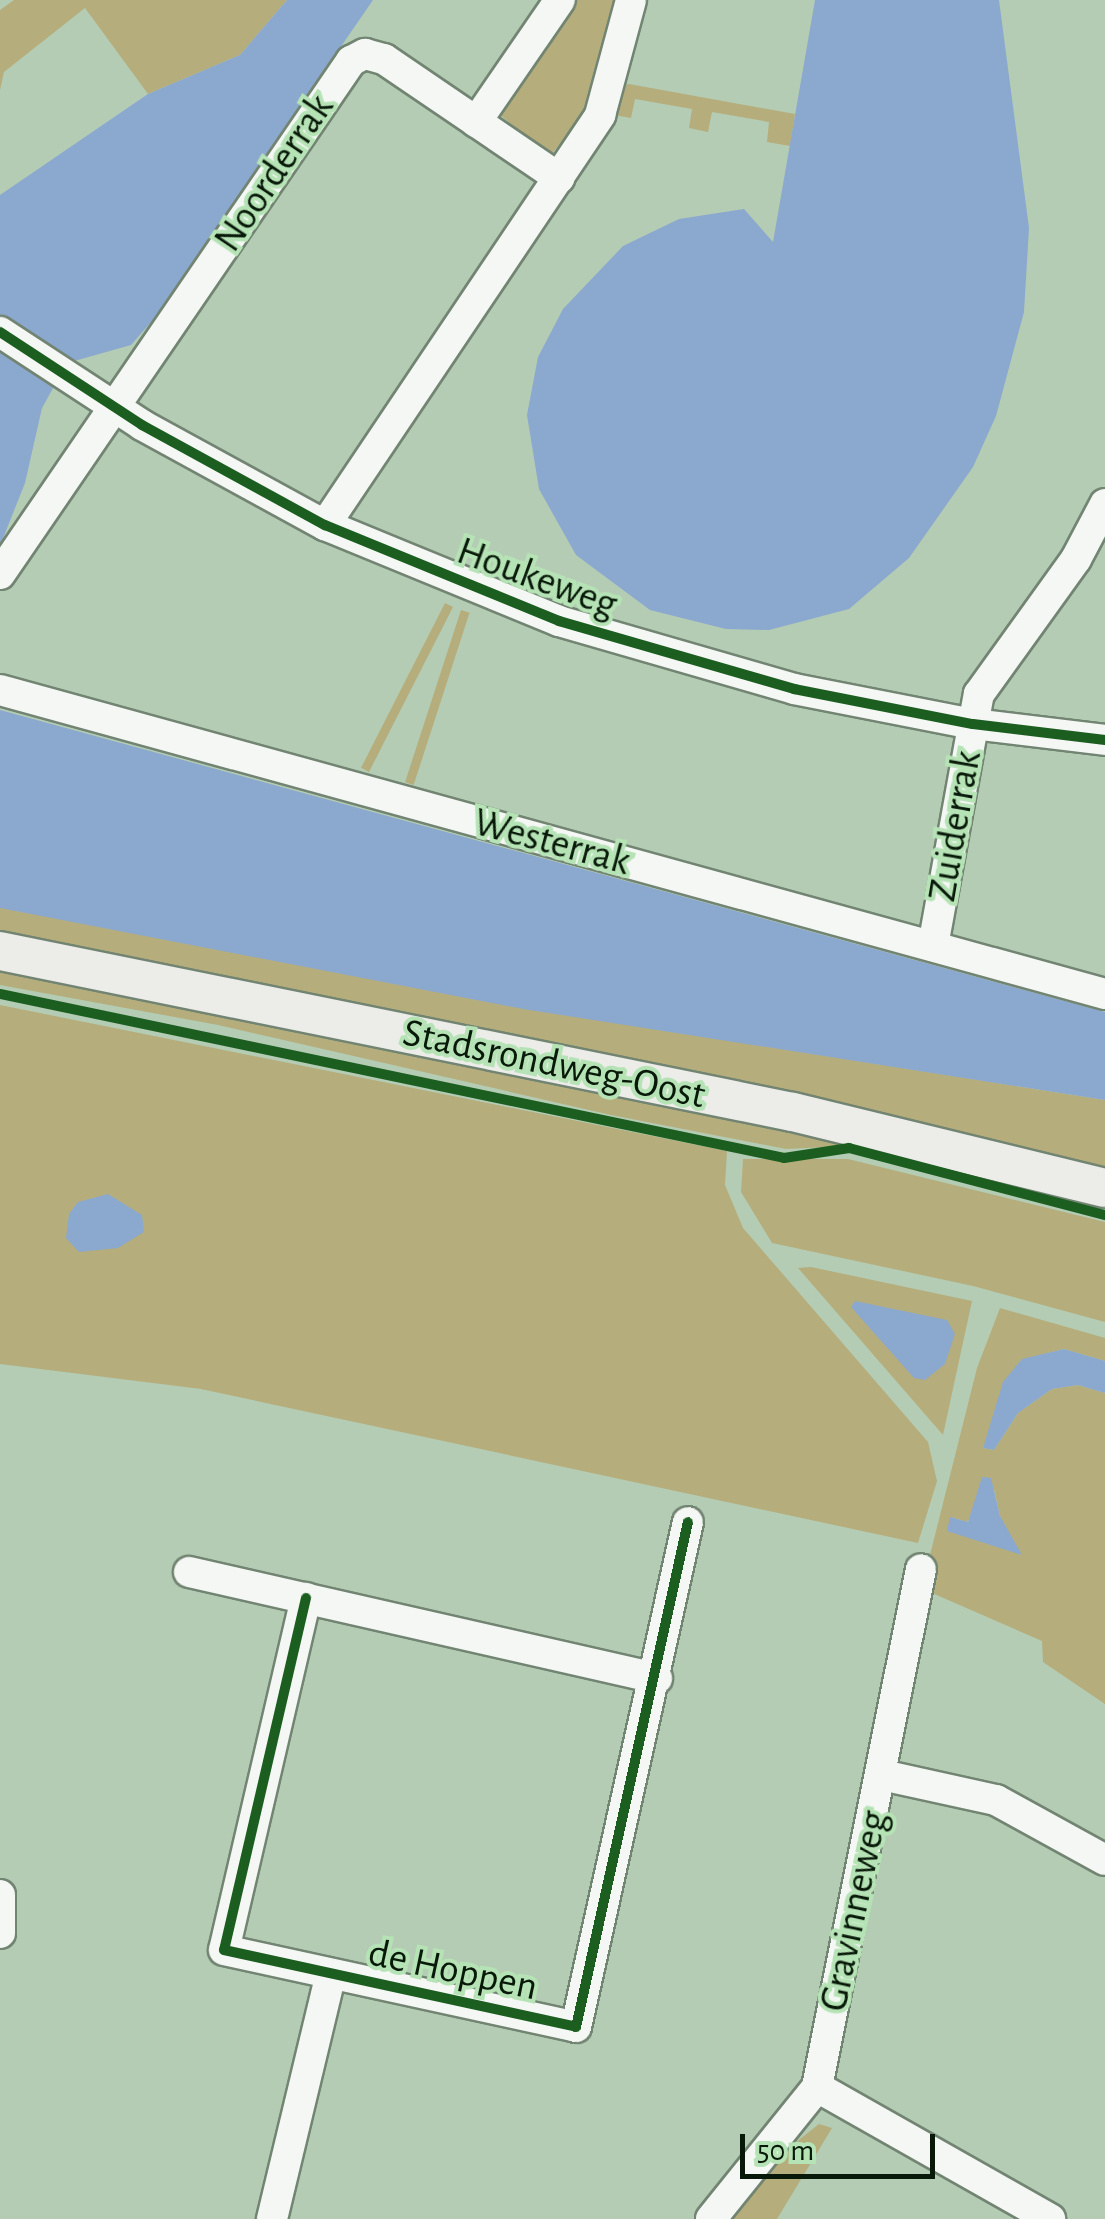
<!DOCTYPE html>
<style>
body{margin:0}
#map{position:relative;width:1105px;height:2219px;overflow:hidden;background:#b4ccb4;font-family:"Alegreya Sans",sans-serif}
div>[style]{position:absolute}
.green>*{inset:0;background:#b5ae7c;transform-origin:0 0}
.water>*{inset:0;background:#8ba8ce}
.roads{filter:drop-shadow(2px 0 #728472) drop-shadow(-2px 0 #728472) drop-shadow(0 2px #728472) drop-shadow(0 -2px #728472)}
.minor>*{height:30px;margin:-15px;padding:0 15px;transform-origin:15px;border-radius:15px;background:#f4f7f4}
.major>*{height:38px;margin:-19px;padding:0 19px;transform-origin:19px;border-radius:19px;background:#ecece9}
.cycleway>*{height:10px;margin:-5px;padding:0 5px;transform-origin:5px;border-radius:5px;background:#1b5e20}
span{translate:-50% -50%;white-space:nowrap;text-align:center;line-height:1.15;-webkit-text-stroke:8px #b6e3b5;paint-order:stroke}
.street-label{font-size:40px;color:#081909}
.scale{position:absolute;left:740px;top:2134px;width:195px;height:45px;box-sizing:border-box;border:5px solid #081909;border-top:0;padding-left:12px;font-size:30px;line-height:35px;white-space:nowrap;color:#081909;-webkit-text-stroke:8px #b6e3b5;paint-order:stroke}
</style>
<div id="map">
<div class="green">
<i style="clip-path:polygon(14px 0,287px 0,240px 55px,148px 94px,85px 8px,4px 72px,0 90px,0 10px)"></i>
<i style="clip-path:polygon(572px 0,622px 0,595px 102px,549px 157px,497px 112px)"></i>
<i style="clip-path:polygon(629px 84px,795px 114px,790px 146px,767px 142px,769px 122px,712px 112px,708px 132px,689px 128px,692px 109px,635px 99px,631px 118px,614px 115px,620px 85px)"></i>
<i style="left:445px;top:603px;width:9px;height:185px;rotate:27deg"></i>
<i style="left:461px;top:610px;width:9px;height:181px;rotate:18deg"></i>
<i style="clip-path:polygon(0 820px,656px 1029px,1105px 1100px,1105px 1172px,0 936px)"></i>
<i style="clip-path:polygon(0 966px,869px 1145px,786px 1149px,611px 1115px,218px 1025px,0 985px)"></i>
<i style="clip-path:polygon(0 1005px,727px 1151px,725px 1185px,743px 1228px,928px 1442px,937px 1481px,918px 1543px,201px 1389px,0 1364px)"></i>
<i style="clip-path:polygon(743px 1159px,848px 1159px,1105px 1222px,1105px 1322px,973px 1286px,772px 1243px,741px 1192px)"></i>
<i style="clip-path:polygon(811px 1267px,972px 1301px,943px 1435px,798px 1268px)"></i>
<i style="clip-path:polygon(evenodd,1000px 1308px,1105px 1338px,1105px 1361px,1064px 1349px,1021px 1360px,983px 1448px,994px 1450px,1018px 1413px,1052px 1389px,1078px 1385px,1105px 1393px,1105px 1704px,1043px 1662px,1042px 1641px,932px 1593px,937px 1572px,927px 1567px,977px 1368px,1000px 1308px,994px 1489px,1000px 1516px,1010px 1540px,951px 1517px,967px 1522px,994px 1489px)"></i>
<i style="clip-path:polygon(819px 2124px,832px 2128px,777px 2219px,733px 2219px,786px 2150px)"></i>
</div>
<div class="water">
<i style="clip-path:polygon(287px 0,373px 0,152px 321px,131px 345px,67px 363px,42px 408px,25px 483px,0 546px,0 195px,148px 94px,240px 55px)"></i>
<i style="clip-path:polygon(815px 0,999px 0,1029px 228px,1024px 312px,996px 416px,973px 467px,909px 558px,849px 609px,769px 630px,726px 629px,650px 610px,576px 555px,539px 489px,527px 415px,538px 357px,563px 309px,623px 246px,679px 219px,744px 209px,773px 242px)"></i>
<i style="clip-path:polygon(0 710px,1105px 1012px,1105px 1100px,523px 1009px,0 908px)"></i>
<i style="clip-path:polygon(108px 1194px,142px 1215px,144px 1232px,118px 1248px,79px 1252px,66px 1238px,69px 1214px,78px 1202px)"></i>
<i style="clip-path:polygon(855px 1301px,947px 1320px,955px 1334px,945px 1364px,925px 1380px,914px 1378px,851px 1307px)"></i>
<i style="clip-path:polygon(1064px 1349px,1105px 1361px,1105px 1393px,1078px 1385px,1052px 1389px,1018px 1413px,994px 1450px,983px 1448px,1003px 1382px,1022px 1359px)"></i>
<i style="clip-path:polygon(982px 1477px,991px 1478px,1000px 1516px,1022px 1555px,947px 1531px,950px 1517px,968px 1522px)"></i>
</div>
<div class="roads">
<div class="minor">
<i style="left:476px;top:122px;width:148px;rotate:-55.5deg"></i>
<i style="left:0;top:332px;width:170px;rotate:33.2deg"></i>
<i style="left:142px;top:425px;width:209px;rotate:28.7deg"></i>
<i style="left:325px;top:525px;width:253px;rotate:22.3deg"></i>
<i style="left:559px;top:621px;width:245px;rotate:16.1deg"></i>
<i style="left:794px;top:689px;width:182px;rotate:11.1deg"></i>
<i style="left:973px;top:724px;width:133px;rotate:6.9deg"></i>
<i style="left:325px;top:525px;width:494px;rotate:-56.1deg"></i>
<i style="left:600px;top:115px;width:119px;rotate:-74.9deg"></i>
<i style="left:0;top:574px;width:622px;rotate:-55.62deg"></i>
<i style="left:351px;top:61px;width:16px;rotate:-27deg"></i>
<i style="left:365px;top:54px;width:20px;rotate:15deg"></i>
<i style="left:384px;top:59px;width:212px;rotate:34.2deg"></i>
<i style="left:0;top:690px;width:1146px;rotate:15.38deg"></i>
<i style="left:933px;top:946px;width:256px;rotate:-79.7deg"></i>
<i style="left:979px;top:694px;width:166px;rotate:-54.3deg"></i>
<i style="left:1076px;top:559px;width:62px;rotate:-62.2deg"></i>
<i style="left:189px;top:1572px;width:480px;rotate:12.8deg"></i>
<i style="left:306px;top:1598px;width:361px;rotate:103.1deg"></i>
<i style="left:224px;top:1950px;width:360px;rotate:12.3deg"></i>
<i style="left:576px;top:2027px;width:517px;rotate:-77.5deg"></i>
<i style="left:882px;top:1775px;width:117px;rotate:12.4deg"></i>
<i style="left:996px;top:1800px;width:124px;rotate:28.8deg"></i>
<i style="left:0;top:1895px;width:38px;rotate:90deg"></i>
<i style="left:817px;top:2087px;width:268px;rotate:29.5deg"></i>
<i style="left:272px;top:2219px;width:252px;rotate:-76.5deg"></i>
<i style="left:711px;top:2219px;width:169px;rotate:-51.2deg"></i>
<i style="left:817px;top:2087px;width:528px;rotate:-78.65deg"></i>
</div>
<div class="major">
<i style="left:0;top:951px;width:809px;rotate:11.48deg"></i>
<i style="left:793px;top:1112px;width:321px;rotate:13.7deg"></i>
</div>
</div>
<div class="cycleway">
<i style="left:0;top:332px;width:170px;rotate:33.2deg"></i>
<i style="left:142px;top:425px;width:209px;rotate:28.7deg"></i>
<i style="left:325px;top:525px;width:253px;rotate:22.3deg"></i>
<i style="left:559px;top:621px;width:245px;rotate:16.1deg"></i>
<i style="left:794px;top:689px;width:182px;rotate:11.1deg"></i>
<i style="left:973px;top:724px;width:133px;rotate:6.9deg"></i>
<i style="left:0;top:994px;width:801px;rotate:11.81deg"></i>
<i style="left:784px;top:1158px;width:66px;rotate:-8.7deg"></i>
<i style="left:849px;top:1148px;width:265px;rotate:14.7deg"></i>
<i style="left:306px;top:1598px;width:361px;rotate:103.1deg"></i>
<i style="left:224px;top:1950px;width:360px;rotate:12.3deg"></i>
<i style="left:576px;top:2027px;width:517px;rotate:-77.5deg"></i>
</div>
<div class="street-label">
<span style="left:274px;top:173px;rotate:-56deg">Noorderrak</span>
<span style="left:537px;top:578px;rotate:20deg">Houkeweg</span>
<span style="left:955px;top:826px;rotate:-80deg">Zuiderrak</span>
<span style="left:552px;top:842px;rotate:15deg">Westerrak</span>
<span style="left:554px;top:1064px;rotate:12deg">Stadsrondweg-Oost</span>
<span style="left:854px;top:1911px;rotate:-78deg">Gravinneweg</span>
<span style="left:453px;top:1970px;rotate:12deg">de Hoppen</span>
</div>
<div class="scale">50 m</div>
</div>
